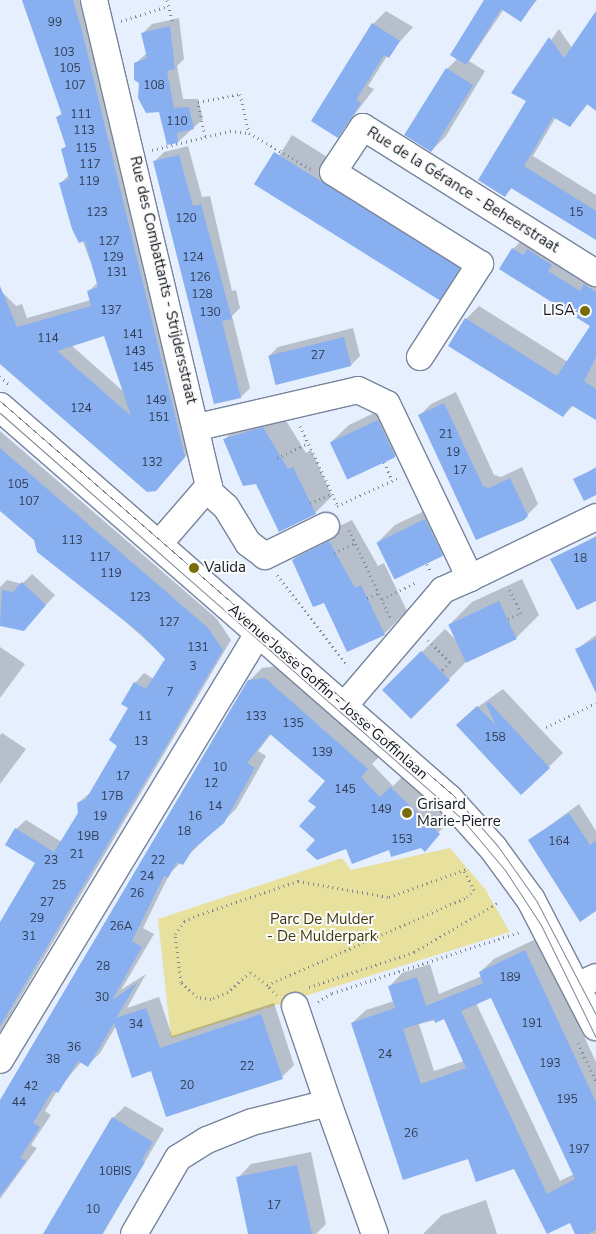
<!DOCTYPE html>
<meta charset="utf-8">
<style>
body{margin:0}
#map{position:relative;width:596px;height:1234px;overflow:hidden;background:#e5effe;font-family:"Nunito Sans",sans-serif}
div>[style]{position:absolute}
.green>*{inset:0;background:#e8e09d}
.shadow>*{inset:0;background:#0003;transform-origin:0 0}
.building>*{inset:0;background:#88aff0;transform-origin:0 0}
.path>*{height:3px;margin-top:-1.5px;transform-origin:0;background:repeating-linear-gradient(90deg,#7f8792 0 1px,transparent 0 5px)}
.roads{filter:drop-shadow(1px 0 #77849b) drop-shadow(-1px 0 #77849b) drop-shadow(0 1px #77849b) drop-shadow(0 -1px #77849b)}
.minor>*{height:26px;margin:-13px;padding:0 13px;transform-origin:13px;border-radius:13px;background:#fff}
.major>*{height:28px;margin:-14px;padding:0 14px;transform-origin:14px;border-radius:14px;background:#fff}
.tram>*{height:1px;margin:-0.5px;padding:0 0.5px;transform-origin:0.5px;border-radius:0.5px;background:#808894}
.dots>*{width:14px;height:14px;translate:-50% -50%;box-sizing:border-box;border:2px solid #fbfbfb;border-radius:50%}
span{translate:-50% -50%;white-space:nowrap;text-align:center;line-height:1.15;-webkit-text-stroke:4px #fbfbfb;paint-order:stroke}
.number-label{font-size:12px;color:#303e54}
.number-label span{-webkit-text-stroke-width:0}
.street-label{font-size:15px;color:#121820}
.poi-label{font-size:15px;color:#121820}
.right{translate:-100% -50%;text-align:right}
.left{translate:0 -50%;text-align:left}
.park-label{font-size:15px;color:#3f390b}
</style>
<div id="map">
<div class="green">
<i style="clip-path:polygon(450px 848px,485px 889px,510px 932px,171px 1038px,158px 919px,342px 858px,351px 870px)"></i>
</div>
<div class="shadow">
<i style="clip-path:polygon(evenodd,22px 0,85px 0,194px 447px,165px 480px,0 363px,0 290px,16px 306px,22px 304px,27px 318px,91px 300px,88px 292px,98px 282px,61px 183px,69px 175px,63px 149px,67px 145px,57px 117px,62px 113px,22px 0,105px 334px,124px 392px,71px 345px,105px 334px)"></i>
<i style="clip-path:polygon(485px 0,537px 0,521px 20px,504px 9px,469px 61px,485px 71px,446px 136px,432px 150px,447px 69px,458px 58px)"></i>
<i style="clip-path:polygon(386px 11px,413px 27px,387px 56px,368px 86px,374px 89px,338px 136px,373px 24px)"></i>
<i style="clip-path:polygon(596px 13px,596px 109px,588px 104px,570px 125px,556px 117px,533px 156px,596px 195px,596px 239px,513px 187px,505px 195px,528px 101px,513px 93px,559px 29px,572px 48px)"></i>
<i style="clip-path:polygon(179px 18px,184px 59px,177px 66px,183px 99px,198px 99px,203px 119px,178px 142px,140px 82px,136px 63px,147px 53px,142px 34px,152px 24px)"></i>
<i style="left:292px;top:135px;width:217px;height:61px;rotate:32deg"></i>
<i style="clip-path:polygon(188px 146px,202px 197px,210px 196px,232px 291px,236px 290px,240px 308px,232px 316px,250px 388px,241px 397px,214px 403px,155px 161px,164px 152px)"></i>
<i style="clip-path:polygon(526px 236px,596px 274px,596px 419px,574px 405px,563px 416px,466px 319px,479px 306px,568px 362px,592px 326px,513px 249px)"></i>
<i style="clip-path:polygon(353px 328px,360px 356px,351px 365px,269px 356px,278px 347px)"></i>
<i style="clip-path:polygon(456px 392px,494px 475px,501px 477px,522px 467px,538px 504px,527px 515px,477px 539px,419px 416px,431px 404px)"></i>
<i style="clip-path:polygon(395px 403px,412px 438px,395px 456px,348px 478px,331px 442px,349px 425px)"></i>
<i style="clip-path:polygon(280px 411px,306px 453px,311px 450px,332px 496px,315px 513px,257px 483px,224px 440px,242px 422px)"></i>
<i style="clip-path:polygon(0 431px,217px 619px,231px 640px,0 1032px,0 929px,37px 862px,16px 829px,26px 820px,62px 842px,79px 813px,78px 803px,91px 792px,118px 746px,130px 707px,123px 703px,135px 683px,144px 673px,154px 679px,167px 659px,0 509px)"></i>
<i style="clip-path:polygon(596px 467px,596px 494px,575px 480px)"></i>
<i style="clip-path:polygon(443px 502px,460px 538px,442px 555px,378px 542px,395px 525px)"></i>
<i style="clip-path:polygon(352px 520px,378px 566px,384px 563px,407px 611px,384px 634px,324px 601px,293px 560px,316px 537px)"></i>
<i style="clip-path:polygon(596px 536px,596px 599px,552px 559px)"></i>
<i style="clip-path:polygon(32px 574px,55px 595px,24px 629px,0 625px,0 587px,7px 580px,22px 584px)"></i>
<i style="clip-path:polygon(522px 579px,539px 615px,516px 638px,468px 660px,411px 717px,384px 690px,445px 629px,457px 641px,449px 625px,472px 602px)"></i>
<i style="clip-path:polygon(596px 635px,596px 669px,577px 649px)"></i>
<i style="clip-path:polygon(0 647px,25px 664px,0 698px)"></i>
<i style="clip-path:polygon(277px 666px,380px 756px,372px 764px,393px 786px,403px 776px,451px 821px,422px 847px,347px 847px,316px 840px,317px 807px,327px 780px,271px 734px,258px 751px,266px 756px,236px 809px,170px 873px,143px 928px,154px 934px,121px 990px,146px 974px,127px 1008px,159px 997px,172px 1036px,274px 1003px,294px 1065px,282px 1077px,152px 1070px,116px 1026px,100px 1053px,88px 1065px,82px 1061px,57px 1091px,45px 1111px,51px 1115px,31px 1145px,37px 1148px,0 1199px,0 1103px,249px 681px,262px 668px)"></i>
<i style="clip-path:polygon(503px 689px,563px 753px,521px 794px,471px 712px)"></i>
<i style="clip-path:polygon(2px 733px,26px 749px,0 784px,0 735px)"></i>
<i style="clip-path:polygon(579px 804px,596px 831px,596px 910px,530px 840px)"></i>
<i style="clip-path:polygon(evenodd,538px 938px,596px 1062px,596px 1234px,576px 1234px,571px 1222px,515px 1168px,469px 1157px,352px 1023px,366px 1010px,394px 1001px,389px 987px,402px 973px,430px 964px,439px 994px,482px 976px,480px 972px,494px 959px,538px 938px,492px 996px,574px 1174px,560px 1181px,476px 1003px,492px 996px,538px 938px,444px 1018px,464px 1061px,434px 1071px,419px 1024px,444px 1018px)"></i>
<i style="clip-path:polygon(125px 1106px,164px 1129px,103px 1234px,47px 1234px,113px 1118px)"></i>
<i style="clip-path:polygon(311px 1152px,326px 1224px,316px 1234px,249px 1234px,238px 1178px,251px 1164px)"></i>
<i style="clip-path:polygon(486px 1200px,497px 1234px,423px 1234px,442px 1215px)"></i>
</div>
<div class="building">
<i style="clip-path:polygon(evenodd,22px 0,73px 0,82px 31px,185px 457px,156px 491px,147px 492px,0 364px,0 286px,17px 327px,91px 306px,87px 291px,98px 287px,85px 241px,79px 243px,72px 229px,59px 183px,69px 179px,61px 149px,66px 147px,56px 117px,62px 115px,22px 0,104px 336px,131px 416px,57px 351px,104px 336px)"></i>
<i style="clip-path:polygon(484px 0,536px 0,521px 22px,501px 9px,466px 65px,450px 55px)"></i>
<i style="clip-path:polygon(596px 11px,596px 111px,587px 104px,570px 127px,553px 117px,524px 166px,596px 211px,596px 240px,511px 188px,505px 197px,478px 180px,526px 101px,511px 93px,549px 37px,564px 58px)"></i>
<i style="clip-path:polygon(372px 23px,400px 41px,389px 58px,384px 55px,356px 100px,361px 103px,338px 138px,311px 121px)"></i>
<i style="clip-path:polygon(170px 26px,175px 69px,167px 71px,174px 108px,189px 107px,194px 129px,177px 133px,178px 143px,167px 145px,159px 112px,146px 113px,138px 98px,139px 83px,134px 80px,134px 63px,147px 58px,141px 33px)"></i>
<i style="left:446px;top:68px;width:32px;height:79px;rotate:32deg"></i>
<i style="left:274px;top:152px;width:219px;height:38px;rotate:32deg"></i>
<i style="clip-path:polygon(179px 155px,193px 206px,201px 204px,232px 319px,222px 321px,241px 398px,214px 404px,153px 161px)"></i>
<i style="clip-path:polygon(512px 248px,523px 255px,527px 249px,552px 265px,548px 271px,580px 291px,584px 284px,596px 292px,596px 357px,584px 381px,596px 389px,596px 420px,571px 405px,563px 417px,448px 346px,465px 318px,557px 376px,590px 326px,499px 269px)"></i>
<i style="left:344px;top:337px;width:30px;height:78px;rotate:76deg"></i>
<i style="clip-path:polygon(444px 403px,483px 486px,489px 488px,510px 478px,528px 516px,524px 520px,476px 540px,418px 415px)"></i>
<i style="left:378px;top:420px;width:41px;height:53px;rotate:65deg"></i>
<i style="clip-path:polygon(263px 427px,288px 469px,293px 467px,316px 514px,279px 532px,256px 484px,243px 486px,223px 439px)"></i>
<i style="clip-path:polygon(0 448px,208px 628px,223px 650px,0 1026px,0 922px,35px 863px,5px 845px,15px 828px,54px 852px,78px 813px,77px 803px,86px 799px,117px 746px,109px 740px,128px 708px,121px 704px,134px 682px,146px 689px,165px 659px,141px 634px,37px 552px,34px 540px,0 511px)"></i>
<i style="clip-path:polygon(596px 468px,596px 495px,584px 501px,573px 479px)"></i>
<i style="left:425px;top:519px;width:41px;height:54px;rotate:64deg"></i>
<i style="clip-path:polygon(596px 537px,596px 601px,577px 610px,550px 559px)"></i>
<i style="clip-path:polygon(329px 541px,355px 588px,361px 585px,385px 635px,347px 652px,324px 603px,313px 607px,292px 560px)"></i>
<i style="clip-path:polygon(22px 582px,46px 605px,24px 631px,0 626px,2px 590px,13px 592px)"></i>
<i style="left:499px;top:601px;width:42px;height:56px;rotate:65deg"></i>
<i style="clip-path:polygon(596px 639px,596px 693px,575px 649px)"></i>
<i style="left:421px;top:651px;width:41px;height:55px;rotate:45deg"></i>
<i style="clip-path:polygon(265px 678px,368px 769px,361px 777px,380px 797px,390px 787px,440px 834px,425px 852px,421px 848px,391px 857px,389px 850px,352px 864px,346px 849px,317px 860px,306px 850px,315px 840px,299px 826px,316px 807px,308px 801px,325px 781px,270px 734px,247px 763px,255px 768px,224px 823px,193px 849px,183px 865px,177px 862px,168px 878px,164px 876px,132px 941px,142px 947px,112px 1000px,137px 983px,116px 1018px,146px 1008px,160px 1048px,261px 1014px,283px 1079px,166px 1117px,151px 1071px,132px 1078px,114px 1023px,88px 1067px,78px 1061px,58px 1093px,53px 1090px,33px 1123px,40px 1127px,20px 1158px,26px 1161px,0 1196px,0 1100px,248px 680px)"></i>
<i style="clip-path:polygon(489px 702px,550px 768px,521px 795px,456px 725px,477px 706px,496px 725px,486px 704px)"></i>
<i style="clip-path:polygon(569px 813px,590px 845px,596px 841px,596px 911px,580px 922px,528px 840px)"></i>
<i style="clip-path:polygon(evenodd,525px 950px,596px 1102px,596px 1230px,588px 1234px,575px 1234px,570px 1223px,547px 1234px,514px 1169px,476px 1182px,468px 1159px,403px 1180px,351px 1023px,395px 1008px,388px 986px,417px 977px,426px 1006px,483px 983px,479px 972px,525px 950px,491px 998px,575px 1179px,547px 1194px,461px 1011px,491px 998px,525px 950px,434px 1019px,435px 1023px,444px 1019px,466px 1068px,421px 1084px,403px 1029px,434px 1019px)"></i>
<i style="clip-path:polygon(112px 1117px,153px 1142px,142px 1160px,145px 1162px,102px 1234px,43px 1234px)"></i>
<i style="clip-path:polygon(297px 1165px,312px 1234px,248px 1234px,236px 1177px)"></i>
</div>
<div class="path">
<i style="left:167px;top:0;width:25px;rotate:76deg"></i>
<i style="left:121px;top:21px;width:49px;rotate:-17.7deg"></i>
<i style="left:205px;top:136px;width:35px;rotate:-102deg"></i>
<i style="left:198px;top:102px;width:43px;rotate:-10.8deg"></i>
<i style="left:240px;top:94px;width:40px;rotate:77deg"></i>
<i style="left:152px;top:150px;width:80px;rotate:-13.7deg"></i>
<i style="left:230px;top:131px;width:19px;rotate:6deg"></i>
<i style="left:249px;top:133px;width:72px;rotate:30.1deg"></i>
<i style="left:0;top:376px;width:12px;rotate:42deg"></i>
<i style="left:300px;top:426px;width:89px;rotate:64.6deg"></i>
<i style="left:277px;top:458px;width:35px;rotate:-25deg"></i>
<i style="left:384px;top:462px;width:20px;rotate:66deg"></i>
<i style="left:310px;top:503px;width:24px;rotate:-22deg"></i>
<i style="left:337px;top:506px;width:67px;rotate:-24.7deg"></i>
<i style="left:349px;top:530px;width:96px;rotate:64.8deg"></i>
<i style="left:334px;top:553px;width:23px;rotate:-25deg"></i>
<i style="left:427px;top:564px;width:8px;rotate:67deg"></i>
<i style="left:277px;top:575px;width:115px;rotate:52deg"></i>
<i style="left:367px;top:598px;width:12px;rotate:-24deg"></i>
<i style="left:382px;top:599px;width:39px;rotate:-26deg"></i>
<i style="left:508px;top:619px;width:14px;rotate:-25deg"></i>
<i style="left:521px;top:613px;width:30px;rotate:-116deg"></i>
<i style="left:428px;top:640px;width:31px;rotate:45deg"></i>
<i style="left:450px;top:662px;width:13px;rotate:135deg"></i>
<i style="left:546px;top:727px;width:55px;rotate:-25.6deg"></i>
<i style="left:267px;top:985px;width:21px;rotate:-143deg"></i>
<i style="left:250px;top:972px;width:30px;rotate:138deg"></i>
<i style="left:228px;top:992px;width:18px;rotate:158deg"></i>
<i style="left:211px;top:999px;width:14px;rotate:-172deg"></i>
<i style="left:197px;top:997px;width:22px;rotate:-137deg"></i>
<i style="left:181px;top:982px;width:48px;rotate:-97.1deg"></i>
<i style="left:175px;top:934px;width:16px;rotate:-55deg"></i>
<i style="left:184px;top:921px;width:15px;rotate:-23deg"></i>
<i style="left:198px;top:915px;width:106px;rotate:-18.8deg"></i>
<i style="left:298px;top:881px;width:92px;rotate:10deg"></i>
<i style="left:389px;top:897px;width:85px;rotate:-19.9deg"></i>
<i style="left:309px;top:987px;width:111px;rotate:-18.4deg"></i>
<i style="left:414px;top:952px;width:97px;rotate:-30.3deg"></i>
<i style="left:277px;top:995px;width:14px;rotate:-135deg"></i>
<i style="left:267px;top:985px;width:219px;rotate:-23.7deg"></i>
<i style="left:467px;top:897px;width:10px;rotate:-45deg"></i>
<i style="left:474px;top:890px;width:22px;rotate:-117deg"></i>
<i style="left:318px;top:1002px;width:17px;rotate:-33deg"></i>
<i style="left:332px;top:993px;width:198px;rotate:-18deg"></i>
<i style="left:578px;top:1043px;width:42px;rotate:64.7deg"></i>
</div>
<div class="roads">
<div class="minor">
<i style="left:94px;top:0;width:499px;rotate:76.7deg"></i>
<i style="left:209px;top:486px;width:78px;rotate:130.8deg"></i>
<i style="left:420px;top:357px;width:111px;rotate:-57.2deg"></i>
<i style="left:480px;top:264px;width:173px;rotate:-148deg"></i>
<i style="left:333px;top:172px;width:54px;rotate:-56.3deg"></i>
<i style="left:363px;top:127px;width:275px;rotate:32.1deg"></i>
<i style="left:198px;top:427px;width:164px;rotate:-13deg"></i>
<i style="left:358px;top:390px;width:32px;rotate:26deg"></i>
<i style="left:387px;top:404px;width:193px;rotate:64.5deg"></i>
<i style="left:470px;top:578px;width:30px;rotate:156deg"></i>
<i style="left:443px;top:590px;width:153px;rotate:130.5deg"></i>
<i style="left:206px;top:489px;width:27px;rotate:42deg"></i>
<i style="left:226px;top:507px;width:42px;rotate:58.6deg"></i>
<i style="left:248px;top:543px;width:21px;rotate:37deg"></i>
<i style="left:265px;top:556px;width:68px;rotate:-26.2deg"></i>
<i style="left:470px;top:578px;width:140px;rotate:-25.8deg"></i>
<i style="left:577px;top:986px;width:21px;rotate:-25deg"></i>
<i style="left:295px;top:1006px;width:102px;rotate:71.2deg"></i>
<i style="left:0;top:1060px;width:500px;rotate:-58.82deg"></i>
<i style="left:134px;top:1234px;width:88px;rotate:-59.9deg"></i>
<i style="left:178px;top:1158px;width:34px;rotate:-32deg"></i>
<i style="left:207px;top:1140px;width:48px;rotate:-21.8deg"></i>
<i style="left:252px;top:1122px;width:78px;rotate:-14deg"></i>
<i style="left:328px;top:1103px;width:139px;rotate:70.3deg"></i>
</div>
<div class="major">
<i style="left:0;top:407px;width:596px;rotate:41.12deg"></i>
<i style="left:449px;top:799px;width:66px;rotate:48.1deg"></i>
<i style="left:493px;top:848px;width:64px;rotate:53.8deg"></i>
<i style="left:531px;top:900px;width:142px;rotate:62.7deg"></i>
</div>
</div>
<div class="tram">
<i style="left:0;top:401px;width:600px;rotate:41.02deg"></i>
<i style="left:453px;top:795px;width:67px;rotate:48.7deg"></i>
<i style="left:497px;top:845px;width:67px;rotate:54.7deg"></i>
<i style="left:536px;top:900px;width:130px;rotate:62.4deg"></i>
<i style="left:0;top:413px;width:615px;rotate:41.31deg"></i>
<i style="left:462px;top:819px;width:67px;rotate:49.9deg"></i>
<i style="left:505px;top:870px;width:66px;rotate:56.8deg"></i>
<i style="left:541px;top:925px;width:126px;rotate:64deg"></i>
</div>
<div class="dots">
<i style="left:585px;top:311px;background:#786c08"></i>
<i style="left:194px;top:568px;background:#786c08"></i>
<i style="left:407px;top:813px;background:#786c08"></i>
</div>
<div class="number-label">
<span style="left:55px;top:23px">99</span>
<span style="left:64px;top:53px">103</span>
<span style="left:70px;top:69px">105</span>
<span style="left:75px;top:86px">107</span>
<span style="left:154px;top:86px">108</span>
<span style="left:81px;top:115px">111</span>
<span style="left:177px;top:122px">110</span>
<span style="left:84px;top:131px">113</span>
<span style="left:86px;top:149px">115</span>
<span style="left:90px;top:165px">117</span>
<span style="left:89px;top:182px">119</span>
<span style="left:97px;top:213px">123</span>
<span style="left:576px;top:213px">15</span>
<span style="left:186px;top:219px">120</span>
<span style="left:109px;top:242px">127</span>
<span style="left:113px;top:258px">129</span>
<span style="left:193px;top:258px">124</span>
<span style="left:117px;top:273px">131</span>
<span style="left:200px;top:278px">126</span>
<span style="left:202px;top:295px">128</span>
<span style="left:111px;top:311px">137</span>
<span style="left:210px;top:313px">130</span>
<span style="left:133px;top:335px">141</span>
<span style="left:48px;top:339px">114</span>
<span style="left:135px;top:352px">143</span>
<span style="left:318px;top:356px">27</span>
<span style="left:143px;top:368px">145</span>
<span style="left:156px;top:401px">149</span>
<span style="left:81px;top:409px">124</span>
<span style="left:159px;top:418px">151</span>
<span style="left:446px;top:435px">21</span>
<span style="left:453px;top:453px">19</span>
<span style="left:152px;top:463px">132</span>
<span style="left:460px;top:471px">17</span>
<span style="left:18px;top:485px">105</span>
<span style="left:29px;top:502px">107</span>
<span style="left:72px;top:541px">113</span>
<span style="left:100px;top:558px">117</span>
<span style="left:580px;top:559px">18</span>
<span style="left:111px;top:574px">119</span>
<span style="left:140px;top:598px">123</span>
<span style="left:169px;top:623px">127</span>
<span style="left:198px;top:648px">131</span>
<span style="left:193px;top:667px">3</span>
<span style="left:170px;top:693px">7</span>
<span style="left:145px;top:717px">11</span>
<span style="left:256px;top:717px">133</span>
<span style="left:293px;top:724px">135</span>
<span style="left:495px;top:738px">158</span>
<span style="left:141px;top:742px">13</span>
<span style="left:322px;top:753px">139</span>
<span style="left:220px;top:768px">10</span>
<span style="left:123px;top:777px">17</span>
<span style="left:211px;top:784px">12</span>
<span style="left:345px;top:790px">145</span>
<span style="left:112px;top:797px">17B</span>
<span style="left:215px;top:807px">14</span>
<span style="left:381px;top:810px">149</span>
<span style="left:100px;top:817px">19</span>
<span style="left:195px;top:817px">16</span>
<span style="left:184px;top:832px">18</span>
<span style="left:88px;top:837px">19B</span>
<span style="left:402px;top:840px">153</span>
<span style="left:559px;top:842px">164</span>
<span style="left:77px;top:855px">21</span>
<span style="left:51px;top:861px">23</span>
<span style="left:158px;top:861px">22</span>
<span style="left:147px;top:877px">24</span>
<span style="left:59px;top:886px">25</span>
<span style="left:137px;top:894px">26</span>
<span style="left:47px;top:903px">27</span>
<span style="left:37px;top:919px">29</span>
<span style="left:121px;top:927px">26A</span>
<span style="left:29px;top:937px">31</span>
<span style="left:103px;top:967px">28</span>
<span style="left:510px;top:978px">189</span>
<span style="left:102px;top:998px">30</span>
<span style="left:532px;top:1024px">191</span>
<span style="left:136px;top:1025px">34</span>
<span style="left:74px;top:1048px">36</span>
<span style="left:385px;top:1055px">24</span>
<span style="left:53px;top:1060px">38</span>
<span style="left:550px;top:1064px">193</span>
<span style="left:247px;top:1067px">22</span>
<span style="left:187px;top:1086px">20</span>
<span style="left:31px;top:1087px">42</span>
<span style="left:567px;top:1100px">195</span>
<span style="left:19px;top:1103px">44</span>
<span style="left:411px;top:1134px">26</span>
<span style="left:579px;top:1150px">197</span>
<span style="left:115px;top:1172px">10BIS</span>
<span style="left:274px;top:1206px">17</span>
<span style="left:93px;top:1210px">10</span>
</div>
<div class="street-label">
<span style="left:463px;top:190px;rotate:32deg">Rue de la Gérance - Beheerstraat</span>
<span style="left:163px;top:280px;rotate:77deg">Rue des Combattants - Strijdersstraat</span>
<span style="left:328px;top:692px;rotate:41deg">Avenue Josse Goffin - Josse Goffinlaan</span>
</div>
<div class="poi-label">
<span class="right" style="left:575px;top:311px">LISA</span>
<span class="left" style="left:204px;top:568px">Valida</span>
<span class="left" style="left:417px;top:813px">Grisard<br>Marie-Pierre</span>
</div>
<div class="park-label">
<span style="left:322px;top:928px">Parc De Mulder<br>- De Mulderpark</span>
</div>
</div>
